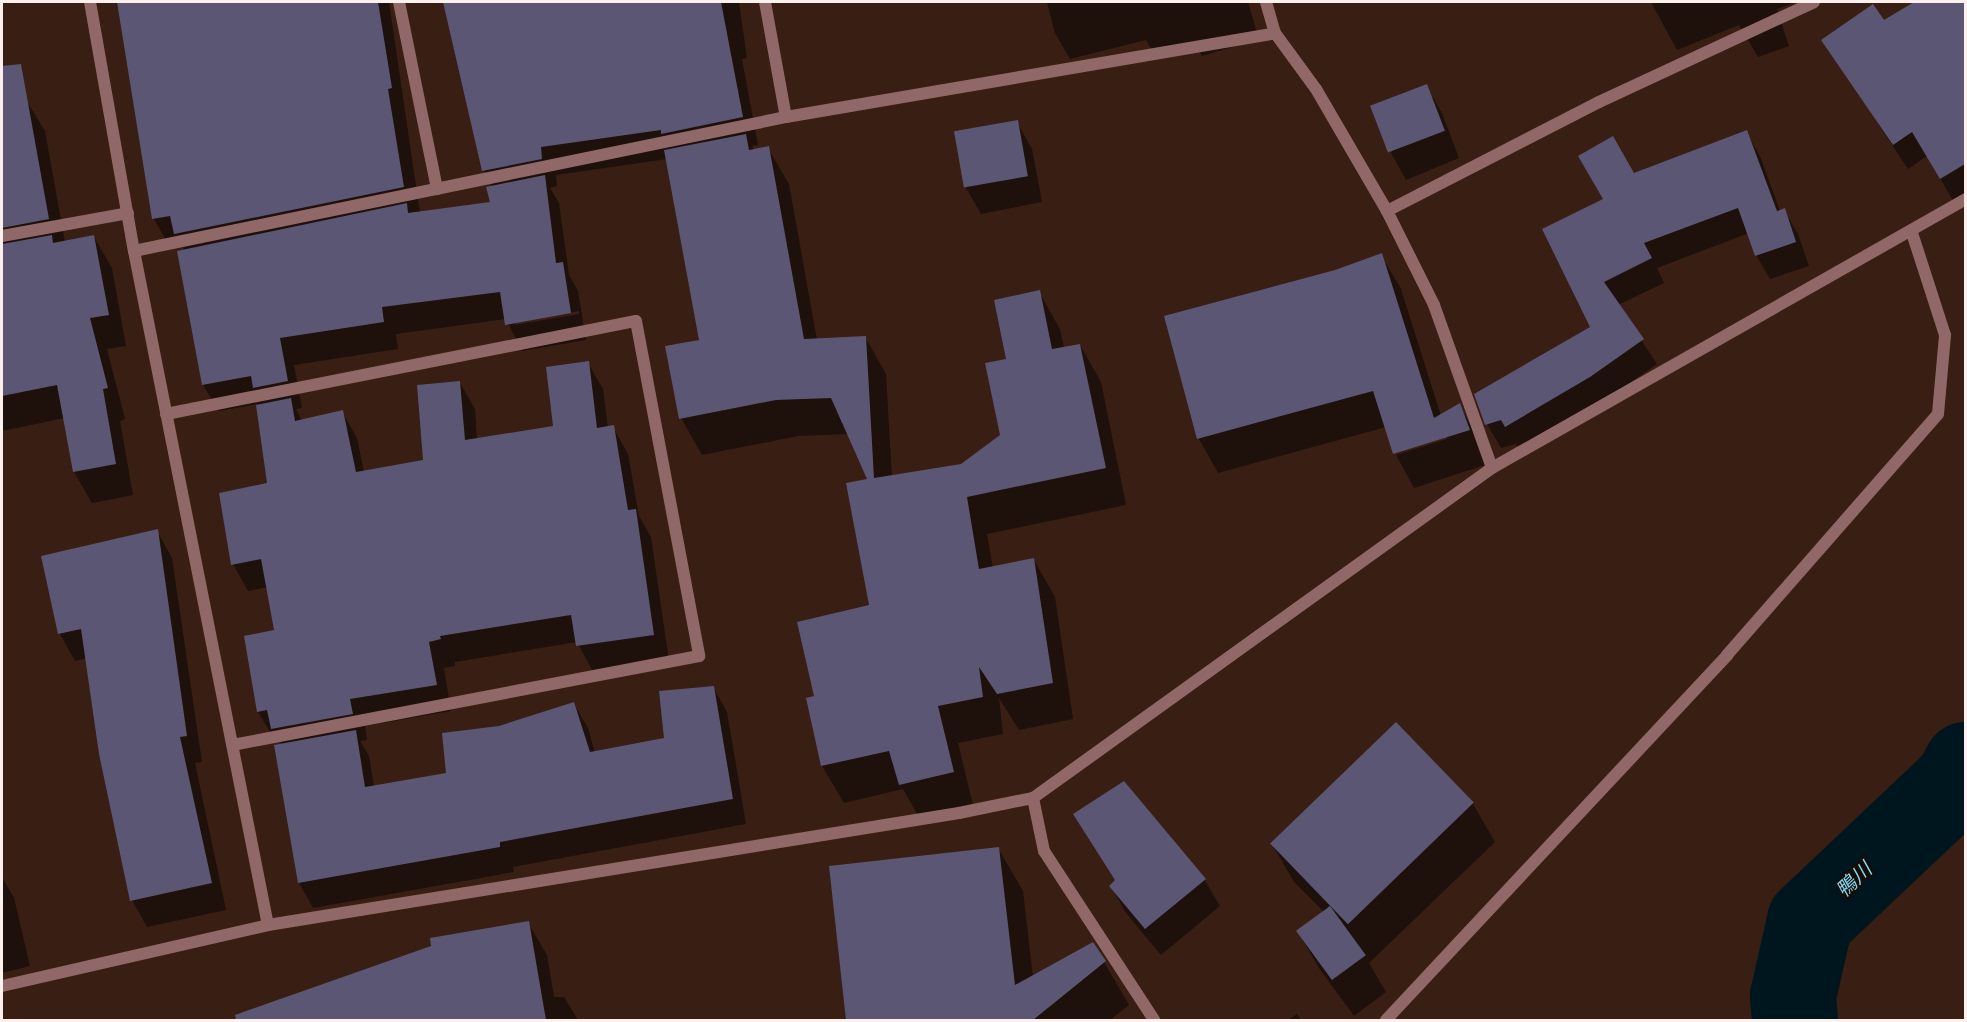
<!DOCTYPE html>
<meta charset="utf-8">
<style>
body{margin:0}
#map{position:relative;width:1967px;height:1022px;overflow:hidden;background:#391e13;font-family:"Roboto Condensed","Noto Sans JP",sans-serif}
div>[style]{position:absolute}
.shadow>*{inset:0;background:#0007}
.river>*{height:86px;margin:-43px;padding:0 43px;transform-origin:43px;border-radius:43px;background:#00161e}
.building>*{inset:0;background:#5b5673;transform-origin:0 0}
.minor>*{height:12px;margin:-6px;padding:0 6px;transform-origin:6px;border-radius:6px;background:#916868}
span{translate:-50% -50%;white-space:nowrap;text-align:center;line-height:1.15;-webkit-text-stroke:4.5px #180c07;paint-order:stroke}
.water-label{font-size:20px;color:#84d6f0;font-style:italic}
.frame{position:absolute;inset:0;border:3px solid #fdf1ed;pointer-events:none}
</style>
<div id="map">
<div class="shadow">
<i style="clip-path:polygon(evenodd,119px 2px,257px 2px,251px 2px,321px 32px,316px 2px,389px 2px,420px 213px,491px 203px,493px 187px,484px 170px,459px 67px,450px 2px,739px 2px,747px 58px,742px 59px,758px 145px,752px 146px,754px 150px,768px 148px,789px 184px,817px 340px,865px 337px,886px 374px,892px 477px,961px 465px,1002px 436px,1008px 360px,1039px 292px,1060px 329px,1064px 348px,1080px 345px,1101px 382px,1126px 505px,987px 534px,993px 568px,1034px 560px,1055px 597px,1073px 719px,1019px 730px,999px 698px,1003px 734px,958px 743px,974px 809px,921px 821px,903px 789px,844px 803px,822px 766px,808px 699px,816px 697px,870px 606px,869px 480px,849px 434px,798px 436px,702px 455px,681px 418px,701px 341px,667px 159px,556px 175px,557px 186px,550px 188px,559px 203px,569px 275px,578px 291px,586px 340px,522px 351px,506px 319px,396px 334px,398px 349px,294px 365px,302px 408px,296px 409px,302px 421px,342px 412px,357px 438px,364px 472px,424px 461px,460px 383px,475px 409px,477px 440px,555px 427px,588px 363px,603px 389px,608px 428px,613px 427px,628px 454px,639px 516px,651px 537px,669px 661px,593px 672px,577px 642px,455px 662px,455px 666px,444px 668px,451px 711px,365px 726px,367px 740px,360px 741px,369px 756px,374px 787px,448px 775px,500px 727px,573px 703px,588px 728px,595px 753px,666px 740px,713px 687px,727px 712px,746px 824px,513px 867px,514px 872px,313px 908px,299px 883px,275px 747px,282px 745px,277px 737px,274px 738px,258px 712px,276px 631px,268px 587px,248px 591px,233px 564px,269px 484px,257px 404px,219px 411px,203px 385px,178px 252px,185px 251px,183px 247px,171px 249px,154px 219px,119px 2px,579px 311px,579px 314px,515px 325px,515px 322px,579px 311px)"></i>
<i style="clip-path:polygon(1047px 2px,1248px 2px,1259px 39px,1202px 56px,1197px 47px,1157px 59px,1146px 40px,1070px 59px,1055px 33px)"></i>
<i style="clip-path:polygon(1651px 2px,1796px 2px,1777px 9px,1789px 46px,1758px 57px,1739px 25px,1677px 50px)"></i>
<i style="clip-path:polygon(1917px 2px,1966px 2px,1966px 197px,1955px 204px,1927px 156px,1908px 169px,1823px 40px,1883px 22px)"></i>
<i style="clip-path:polygon(1426px 86px,1442px 113px,1459px 158px,1406px 180px,1391px 153px)"></i>
<i style="clip-path:polygon(26px 100px,45px 131px,65px 242px,94px 237px,112px 268px,126px 346px,107px 349px,125px 419px,120px 421px,133px 495px,92px 503px,74px 472px,65px 418px,2px 431px,2px 104px)"></i>
<i style="clip-path:polygon(1017px 122px,1032px 149px,1042px 202px,981px 214px,966px 188px)"></i>
<i style="clip-path:polygon(1746px 132px,1760px 156px,1780px 211px,1784px 210px,1798px 234px,1809px 266px,1770px 279px,1756px 255px,1749px 233px,1657px 268px,1664px 283px,1618px 305px,1657px 364px,1604px 401px,1520px 450px,1516px 444px,1501px 448px,1487px 424px,1592px 327px,1605px 200px,1634px 175px)"></i>
<i style="clip-path:polygon(1381px 255px,1401px 289px,1441px 416px,1459px 405px,1479px 439px,1488px 464px,1414px 488px,1396px 455px,1447px 439px,1447px 436px,1386px 427px,1218px 473px,1199px 439px,1166px 317px,1336px 271px)"></i>
<i style="clip-path:polygon(157px 531px,172px 558px,202px 762px,195px 763px,226px 910px,147px 927px,132px 900px,87px 658px,75px 661px,60px 634px,43px 557px)"></i>
<i style="clip-path:polygon(1396px 724px,1473px 804px,1495px 842px,1369px 963px,1386px 992px,1354px 1016px,1319px 968px,1298px 932px,1324px 912px,1294px 882px,1272px 844px)"></i>
<i style="clip-path:polygon(998px 848px,1023px 891px,1033px 977px,1104px 962px,1129px 1005px,1110px 1020px,847px 1020px,830px 867px)"></i>
<i style="clip-path:polygon(2px 877px,14px 898px,30px 966px,2px 973px)"></i>
<i style="clip-path:polygon(1204px 879px,1220px 906px,1161px 955px,1126px 913px,1111px 886px)"></i>
<i style="clip-path:polygon(528px 923px,547px 955px,554px 997px,564px 997px,578px 1020px,306px 1020px,297px 995px)"></i>
<i style="clip-path:polygon(1297px 1014px,1301px 1020px,1288px 1020px)"></i>
</div>
<div class="river">
<i style="left:1795px;top:1020px;width:24px;rotate:-95deg"></i>
<i style="left:1793px;top:996px;width:77px;rotate:-77.2deg"></i>
<i style="left:1810px;top:921px;width:201px;rotate:-43.4deg"></i>
<i style="left:1956px;top:783px;width:21px;rotate:-61deg"></i>
</div>
<div class="building">
<i style="clip-path:polygon(117px 2px,378px 2px,392px 88px,388px 89px,404px 187px,174px 234px,170px 216px,152px 219px)"></i>
<i style="clip-path:polygon(443px 2px,721px 2px,743px 117px,661px 134px,661px 130px,541px 147px,542px 159px,482px 171px)"></i>
<i style="clip-path:polygon(1914px 2px,1965px 2px,1965px 164px,1940px 179px,1912px 132px,1893px 145px,1821px 40px,1873px 4px,1884px 20px)"></i>
<i style="clip-path:polygon(21px 64px,49px 219px,2px 228px,2px 66px)"></i>
<i style="left:1427px;top:84px;width:50px;height:61px;rotate:69deg"></i>
<i style="left:1018px;top:120px;width:57px;height:65px;rotate:80deg"></i>
<i style="clip-path:polygon(1747px 130px,1777px 211px,1785px 208px,1796px 242px,1755px 256px,1738px 208px,1644px 243px,1652px 258px,1604px 282px,1644px 339px,1590px 377px,1505px 427px,1501px 420px,1485px 425px,1474px 394px,1590px 327px,1542px 229px,1603px 199px,1578px 156px,1613px 136px,1634px 173px)"></i>
<i style="clip-path:polygon(746px 134px,749px 150px,769px 146px,804px 339px,866px 336px,874px 478px,961px 464px,1000px 435px,985px 363px,1006px 359px,994px 300px,1040px 290px,1052px 349px,1080px 344px,1106px 468px,967px 497px,979px 569px,1034px 558px,1053px 683px,997px 694px,979px 667px,983px 697px,938px 706px,954px 772px,899px 785px,889px 751px,821px 766px,806px 698px,814px 696px,797px 622px,869px 605px,846px 483px,867px 479px,831px 398px,776px 400px,679px 419px,665px 346px,699px 340px,664px 150px)"></i>
<i style="clip-path:polygon(545px 175px,556px 263px,563px 262px,571px 313px,505px 325px,500px 292px,382px 307px,384px 322px,280px 338px,288px 381px,253px 388px,251px 376px,202px 385px,177px 251px,407px 203px,408px 213px,490px 202px,486px 187px)"></i>
<i style="clip-path:polygon(52px 235px,53px 243px,94px 235px,109px 315px,90px 318px,108px 388px,103px 389px,116px 464px,73px 472px,57px 385px,2px 396px,2px 244px)"></i>
<i style="clip-path:polygon(1382px 253px,1434px 418px,1460px 403px,1470px 430px,1393px 454px,1373px 391px,1197px 439px,1164px 316px,1335px 270px)"></i>
<i style="clip-path:polygon(589px 361px,597px 428px,614px 425px,628px 510px,636px 509px,654px 635px,576px 646px,571px 615px,440px 636px,441px 639px,429px 642px,437px 685px,350px 699px,353px 714px,271px 729px,267px 710px,257px 712px,244px 636px,274px 630px,261px 559px,231px 565px,219px 493px,267px 483px,256px 405px,291px 398px,295px 421px,343px 410px,356px 472px,423px 460px,417px 385px,460px 381px,465px 440px,553px 426px,546px 367px)"></i>
<i style="clip-path:polygon(158px 529px,187px 736px,180px 737px,212px 883px,130px 901px,99px 754px,81px 629px,58px 634px,41px 556px)"></i>
<i style="clip-path:polygon(714px 686px,733px 799px,500px 842px,500px 847px,298px 883px,274px 745px,356px 730px,365px 787px,446px 773px,442px 733px,499px 726px,574px 702px,590px 752px,664px 738px,659px 691px)"></i>
<i style="left:1396px;top:722px;width:112px;height:175px;rotate:46deg"></i>
<i style="clip-path:polygon(1124px 781px,1206px 879px,1145px 929px,1109px 886px,1115px 880px,1073px 814px)"></i>
<i style="clip-path:polygon(999px 847px,1015px 985px,1093px 942px,1106px 961px,1033px 1020px,846px 1020px,829px 866px)"></i>
<i style="left:1330px;top:906px;width:61px;height:42px;rotate:54deg"></i>
<i style="clip-path:polygon(529px 921px,546px 1020px,236px 1020px,235px 1015px,431px 946px,430px 938px)"></i>
</div>
<div class="minor">
<i style="left:90px;top:2px;width:253px;rotate:80deg"></i>
<i style="left:134px;top:251px;width:687px;rotate:78.76deg"></i>
<i style="left:399px;top:2px;width:191px;rotate:78.5deg"></i>
<i style="left:765px;top:2px;width:117px;rotate:79.7deg"></i>
<i style="left:1266px;top:2px;width:32px;rotate:74deg"></i>
<i style="left:1387px;top:211px;width:238px;rotate:-27.2deg"></i>
<i style="left:1599px;top:102px;width:237px;rotate:-24.9deg"></i>
<i style="left:2px;top:236px;width:128px;rotate:-10.3deg"></i>
<i style="left:134px;top:251px;width:666px;rotate:-11.61deg"></i>
<i style="left:786px;top:117px;width:496px;rotate:-9.7deg"></i>
<i style="left:1275px;top:33px;width:69px;rotate:53.8deg"></i>
<i style="left:1316px;top:89px;width:141px;rotate:59.8deg"></i>
<i style="left:1387px;top:211px;width:105px;rotate:63.4deg"></i>
<i style="left:1434px;top:305px;width:173px;rotate:70.4deg"></i>
<i style="left:166px;top:414px;width:479px;rotate:-11.2deg"></i>
<i style="left:636px;top:321px;width:341px;rotate:79.3deg"></i>
<i style="left:699px;top:656px;width:475px;rotate:169.2deg"></i>
<i style="left:1033px;top:798px;width:54px;rotate:78.3deg"></i>
<i style="left:1044px;top:851px;width:202px;rotate:56.9deg"></i>
<i style="left:2px;top:986px;width:273px;rotate:-12.9deg"></i>
<i style="left:268px;top:925px;width:700px;rotate:-9.21deg"></i>
<i style="left:959px;top:813px;width:76px;rotate:-11.5deg"></i>
<i style="left:1033px;top:798px;width:565px;rotate:-35.71deg"></i>
<i style="left:1492px;top:468px;width:545px;rotate:-29.58deg"></i>
<i style="left:1386px;top:1020px;width:500px;rotate:-46.9deg"></i>
<i style="left:1727px;top:655px;width:320px;rotate:-48.8deg"></i>
<i style="left:1938px;top:414px;width:79px;rotate:-84.9deg"></i>
<i style="left:1945px;top:335px;width:110px;rotate:-107.9deg"></i>
</div>
<div class="water-label">
<span style="left:1854px;top:880px;rotate:-43deg">鴨川</span>
</div>
<div class="frame"></div>
</div>
